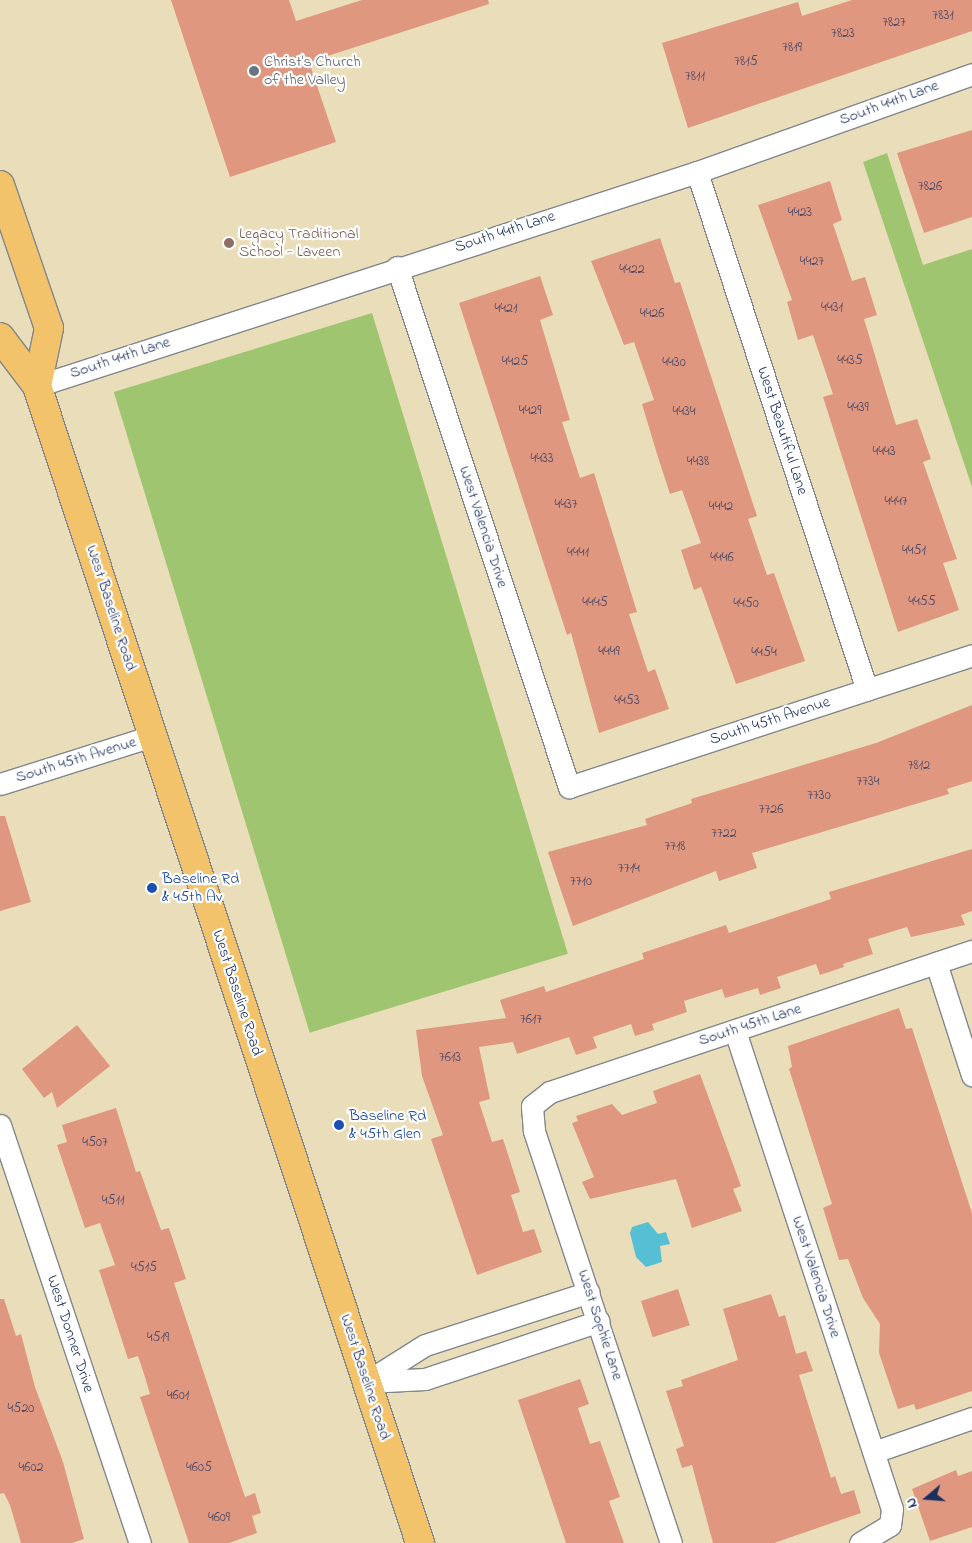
<!DOCTYPE html>
<style>
body{margin:0}
#map{position:relative;width:972px;height:1543px;overflow:hidden;background:#e9deb9;font-family:"Indie Flower",sans-serif}
div>[style]{position:absolute}
.green>*{inset:0;background:#9fc570;transform-origin:0 0}
.water>*{inset:0;background:#57bfd4}
.building>*{inset:0;background:#df9780;transform-origin:0 0}
.roads{filter:drop-shadow(1px 0 #82868c) drop-shadow(-1px 0 #82868c) drop-shadow(0 1px #82868c) drop-shadow(0 -1px #82868c)}
.street>*{height:21px;margin:-10.5px;padding:0 10.5px;transform-origin:10.5px;border-radius:10.5px;background:#fff}
.primary>*{height:28px;margin:-14px;padding:0 14px;transform-origin:14px;border-radius:14px;background:#f2c36a}
.dots>*{width:14px;height:14px;translate:-50% -50%;box-sizing:border-box;border:2px solid #fff;border-radius:50%}
span{translate:-50% -50%;white-space:nowrap;text-align:center;line-height:1.15;-webkit-text-stroke:4.5px #fff;paint-order:stroke}
.number-label{font-size:14px;color:#4c4966}
.number-label span{-webkit-text-stroke-width:0}
.worship-label{font-size:16px;color:#5b616d}
.left{translate:0 -50%;text-align:left}
.street-label{font-size:16px;color:#1b2f5e}
.education-label{font-size:16px;color:#785e54}
.transit-label{font-size:16px;color:#164399}
.north{position:absolute;left:902px;top:1473px;width:50px;height:50px;-webkit-text-stroke:4px #fff;paint-order:stroke;rotate:252deg;font-size:14px;font-weight:700;line-height:20px;text-align:center;color:#1b2f5e}
.north::after{content:'';display:block;margin:auto;width:18px;height:22px;background:#1b2f5e;clip-path:polygon(50% 0,100% 100%,50% 72%,0 100%)}
</style>
<div id="map">
<div class="green">
<i style="clip-path:polygon(887px 153px,923px 265px,972px 249px,972px 487px,863px 162px)"></i>
<i style="left:372px;top:313px;width:670px;height:270px;rotate:73deg"></i>
</div>
<div class="water">
<i style="clip-path:polygon(648px 1222px,658px 1234px,666px 1232px,670px 1244px,660px 1246px,662px 1262px,646px 1267px,636px 1257px,630px 1233px,632px 1227px)"></i>
</div>
<div class="building">
<i style="clip-path:polygon(171px 0,289px 0,296px 21px,362px 0,488px 0,489px 4px,309px 62px,336px 142px,230px 177px)"></i>
<i style="clip-path:polygon(852px 0,972px 0,972px 31px,688px 128px,662px 43px,798px 2px,802px 16px)"></i>
<i style="clip-path:polygon(972px 130px,972px 217px,924px 233px,897px 153px)"></i>
<i style="clip-path:polygon(830px 181px,842px 220px,833px 224px,852px 281px,865px 277px,877px 315px,864px 319px,896px 425px,917px 419px,931px 459px,923px 462px,957px 559px,943px 563px,959px 610px,898px 632px,823px 397px,833px 394px,813px 335px,798px 340px,787px 302px,792px 300px,758px 205px)"></i>
<i style="clip-path:polygon(660px 238px,675px 283px,680px 282px,757px 516px,748px 519px,767px 575px,774px 573px,805px 661px,736px 684px,701px 587px,694px 590px,681px 550px,701px 543px,682px 490px,670px 494px,657px 454px,642px 404px,654px 400px,634px 342px,624px 345px,591px 261px)"></i>
<i style="clip-path:polygon(540px 276px,553px 315px,540px 320px,570px 420px,562px 422px,580px 478px,594px 473px,637px 612px,629px 614px,648px 672px,655px 669px,669px 709px,599px 733px,571px 633px,567px 635px,459px 303px)"></i>
<i style="clip-path:polygon(972px 705px,972px 781px,947px 789px,949px 794px,752px 853px,757px 868px,719px 881px,716px 871px,573px 926px,548px 852px,647px 825px,645px 819px,692px 803px,691px 799px,876px 743px)"></i>
<i style="clip-path:polygon(0 816px,5px 816px,31px 902px,0 911px)"></i>
<i style="clip-path:polygon(972px 849px,972px 911px,961px 915px,965px 925px,911px 937px,907px 927px,868px 939px,873px 954px,843px 964px,844px 967px,820px 975px,816px 964px,777px 977px,781px 988px,760px 995px,758px 988px,725px 998px,722px 989px,684px 1001px,687px 1012px,652px 1024px,654px 1030px,635px 1036px,631px 1024px,593px 1037px,597px 1048px,576px 1055px,569px 1037px,517px 1054px,513px 1042px,479px 1047px,490px 1099px,479px 1102px,492px 1142px,503px 1139px,520px 1192px,511px 1195px,523px 1232px,534px 1229px,542px 1252px,477px 1275px,431px 1139px,443px 1135px,422px 1076px,416px 1030px,506px 1018px,500px 1000px,544px 986px,546px 992px,644px 959px,642px 953px,726px 925px,729px 933px,831px 899px,829px 892px)"></i>
<i style="clip-path:polygon(899px 1008px,906px 1029px,912px 1028px,972px 1213px,972px 1391px,916px 1410px,914px 1404px,898px 1409px,879px 1353px,880px 1324px,863px 1298px,848px 1259px,839px 1260px,823px 1208px,832px 1204px,789px 1069px,792px 1067px,788px 1046px)"></i>
<i style="clip-path:polygon(77px 1025px,110px 1066px,57px 1108px,52px 1092px,44px 1098px,22px 1069px)"></i>
<i style="clip-path:polygon(700px 1074px,741px 1186px,733px 1189px,742px 1211px,692px 1228px,676px 1179px,590px 1199px,582px 1182px,594px 1177px,572px 1123px,578px 1121px,576px 1116px,612px 1104px,622px 1115px,657px 1103px,653px 1091px)"></i>
<i style="clip-path:polygon(116px 1108px,136px 1172px,140px 1171px,161px 1230px,169px 1228px,186px 1279px,174px 1283px,245px 1497px,255px 1493px,261px 1513px,252px 1516px,257px 1533px,229px 1543px,189px 1543px,140px 1397px,150px 1394px,144px 1374px,138px 1356px,128px 1359px,99px 1270px,115px 1265px,100px 1223px,85px 1228px,57px 1145px,67px 1142px,62px 1125px)"></i>
<i style="left:678px;top:1289px;width:38px;height:39px;rotate:72deg"></i>
<i style="clip-path:polygon(771px 1294px,779px 1317px,785px 1315px,796px 1354px,806px 1351px,813px 1371px,799px 1375px,831px 1478px,835px 1476px,841px 1494px,854px 1490px,861px 1513px,774px 1543px,713px 1543px,692px 1465px,682px 1468px,676px 1449px,684px 1446px,666px 1391px,683px 1386px,681px 1380px,738px 1360px,723px 1309px)"></i>
<i style="clip-path:polygon(0 1299px,4px 1299px,16px 1336px,21px 1334px,35px 1387px,63px 1462px,84px 1539px,72px 1543px,21px 1543px,10px 1505px,4px 1493px,0 1494px)"></i>
<i style="clip-path:polygon(580px 1379px,589px 1404px,578px 1408px,590px 1444px,600px 1441px,620px 1497px,609px 1501px,624px 1543px,566px 1543px,518px 1400px)"></i>
<i style="clip-path:polygon(956px 1470px,958px 1476px,972px 1471px,972px 1527px,930px 1541px,912px 1489px)"></i>
</div>
<div class="roads">
<div class="street">
<i style="left:697px;top:172px;width:545px;rotate:71.83deg"></i>
<i style="left:397px;top:267px;width:548px;rotate:71.7deg"></i>
<i style="left:569px;top:787px;width:424px;rotate:-18.1deg"></i>
<i style="left:37px;top:386px;width:694px;rotate:-17.96deg"></i>
<i style="left:697px;top:172px;width:292px;rotate:-19.6deg"></i>
<i style="left:0;top:784px;width:159px;rotate:-17.5deg"></i>
<i style="left:936px;top:963px;width:118px;rotate:72.2deg"></i>
<i style="left:735px;top:1031px;width:503px;rotate:71.82deg"></i>
<i style="left:892px;top:1509px;width:16px;rotate:97deg"></i>
<i style="left:890px;top:1525px;width:35px;rotate:149deg"></i>
<i style="left:0;top:1125px;width:441px;rotate:71.5deg"></i>
<i style="left:368px;top:1381px;width:67px;rotate:-32.3deg"></i>
<i style="left:425px;top:1345px;width:172px;rotate:-17.9deg"></i>
<i style="left:367px;top:1382px;width:58px;rotate:-3deg"></i>
<i style="left:425px;top:1379px;width:183px;rotate:-18.4deg"></i>
<i style="left:874px;top:1452px;width:104px;rotate:-19.1deg"></i>
<i style="left:671px;top:1543px;width:435px;rotate:-108.4deg"></i>
<i style="left:534px;top:1130px;width:24px;rotate:-95deg"></i>
<i style="left:532px;top:1106px;width:23px;rotate:-38deg"></i>
<i style="left:550px;top:1092px;width:445px;rotate:-18.5deg"></i>
</div>
<div class="primary">
<i style="left:0;top:185px;width:151px;rotate:71.1deg"></i>
<i style="left:49px;top:328px;width:59px;rotate:101.7deg"></i>
<i style="left:0;top:337px;width:61px;rotate:52.9deg"></i>
<i style="left:37px;top:386px;width:1219px;rotate:71.68deg"></i>
</div>
</div>
<div class="dots">
<i style="left:254px;top:71px;background:#6b7280"></i>
<i style="left:229px;top:243px;background:#8d6e63"></i>
<i style="left:152px;top:888px;background:#1a4fb4"></i>
<i style="left:339px;top:1125px;background:#1a4fb4"></i>
</div>
<div class="number-label">
<span style="left:943px;top:16px">7831</span>
<span style="left:894px;top:23px">7827</span>
<span style="left:843px;top:34px">7823</span>
<span style="left:792px;top:48px">7819</span>
<span style="left:746px;top:62px">7815</span>
<span style="left:695px;top:77px">7811</span>
<span style="left:930px;top:187px">7826</span>
<span style="left:800px;top:213px">4423</span>
<span style="left:812px;top:262px">4427</span>
<span style="left:632px;top:270px">4422</span>
<span style="left:832px;top:308px">4431</span>
<span style="left:506px;top:309px">4421</span>
<span style="left:652px;top:314px">4426</span>
<span style="left:850px;top:361px">4435</span>
<span style="left:515px;top:362px">4425</span>
<span style="left:674px;top:363px">4430</span>
<span style="left:858px;top:408px">4439</span>
<span style="left:530px;top:411px">4429</span>
<span style="left:684px;top:412px">4434</span>
<span style="left:884px;top:452px">4443</span>
<span style="left:542px;top:459px">4433</span>
<span style="left:698px;top:462px">4438</span>
<span style="left:896px;top:502px">4447</span>
<span style="left:566px;top:505px">4437</span>
<span style="left:721px;top:507px">4442</span>
<span style="left:914px;top:551px">4451</span>
<span style="left:578px;top:553px">4441</span>
<span style="left:722px;top:558px">4446</span>
<span style="left:922px;top:602px">4455</span>
<span style="left:595px;top:603px">4445</span>
<span style="left:746px;top:604px">4450</span>
<span style="left:609px;top:652px">4449</span>
<span style="left:764px;top:653px">4454</span>
<span style="left:627px;top:701px">4453</span>
<span style="left:919px;top:766px">7812</span>
<span style="left:868px;top:782px">7734</span>
<span style="left:819px;top:796px">7730</span>
<span style="left:771px;top:810px">7726</span>
<span style="left:724px;top:834px">7722</span>
<span style="left:675px;top:847px">7718</span>
<span style="left:629px;top:869px">7714</span>
<span style="left:581px;top:882px">7710</span>
<span style="left:531px;top:1020px">7617</span>
<span style="left:450px;top:1058px">7613</span>
<span style="left:95px;top:1143px">4507</span>
<span style="left:113px;top:1201px">4511</span>
<span style="left:144px;top:1268px">4515</span>
<span style="left:158px;top:1338px">4519</span>
<span style="left:178px;top:1396px">4601</span>
<span style="left:21px;top:1409px">4520</span>
<span style="left:31px;top:1468px">4602</span>
<span style="left:199px;top:1468px">4605</span>
<span style="left:219px;top:1518px">4609</span>
</div>
<div class="worship-label">
<span class="left" style="left:264px;top:71px">Christ's Church<br>of the Valley</span>
</div>
<div class="street-label">
<span style="left:889px;top:103px;rotate:-20deg">South 44th Lane</span>
<span style="left:505px;top:232px;rotate:-18deg">South 44th Lane</span>
<span style="left:120px;top:358px;rotate:-18deg">South 44th Lane</span>
<span style="left:782px;top:431px;rotate:72deg">West Beautiful Lane</span>
<span style="left:483px;top:527px;rotate:72deg">West Valencia Drive</span>
<span style="left:111px;top:608px;rotate:72deg">West Baseline Road</span>
<span style="left:770px;top:721px;rotate:-18deg">South 45th Avenue</span>
<span style="left:76px;top:760px;rotate:-17deg">South 45th Avenue</span>
<span style="left:237px;top:993px;rotate:72deg">West Baseline Road</span>
<span style="left:750px;top:1025px;rotate:-18deg">South 45th Lane</span>
<span style="left:816px;top:1277px;rotate:72deg">West Valencia Drive</span>
<span style="left:600px;top:1325px;rotate:72deg">West Sophie Lane</span>
<span style="left:70px;top:1334px;rotate:72deg">West Donner Drive</span>
<span style="left:365px;top:1377px;rotate:72deg">West Baseline Road</span>
</div>
<div class="education-label">
<span class="left" style="left:239px;top:243px">Legacy Traditional<br>School - Laveen</span>
</div>
<div class="transit-label">
<span class="left" style="left:162px;top:888px">Baseline Rd<br>&amp; 45th Av</span>
<span class="left" style="left:349px;top:1125px">Baseline Rd<br>&amp; 45th Glen</span>
</div>
<div class="north">N</div>
</div>
